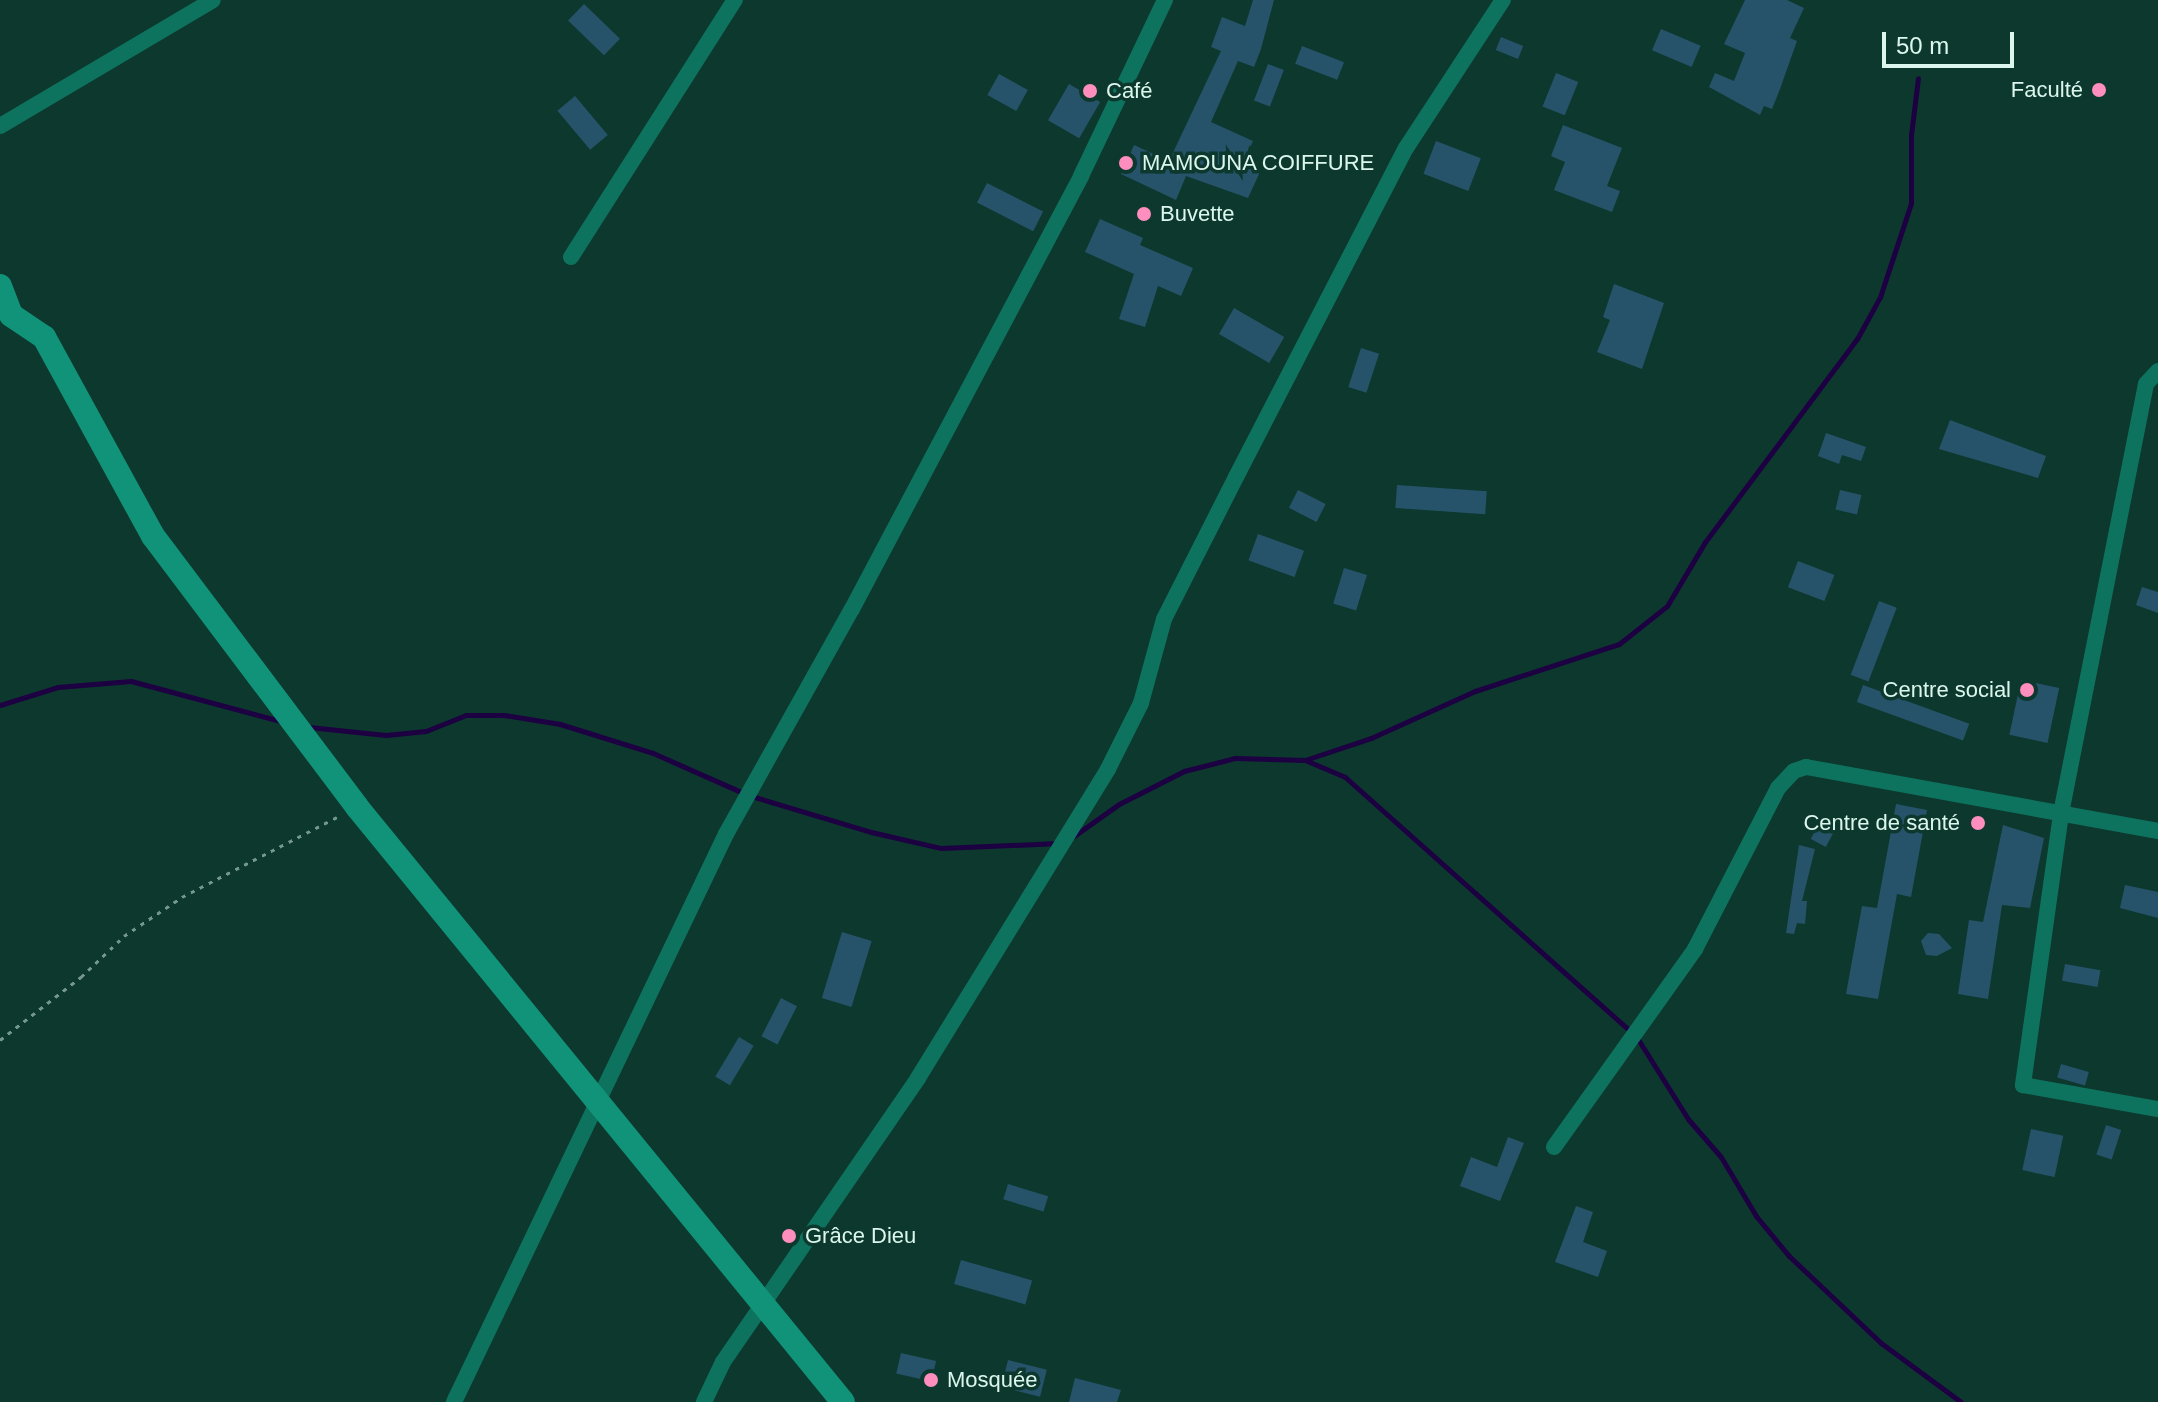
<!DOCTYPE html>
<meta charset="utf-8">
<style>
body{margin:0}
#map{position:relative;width:2158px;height:1402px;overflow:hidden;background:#0d382e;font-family:Helvetica,sans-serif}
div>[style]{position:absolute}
.stream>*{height:5px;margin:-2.5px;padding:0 2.5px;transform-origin:2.5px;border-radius:2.5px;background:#1c0042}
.building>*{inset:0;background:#26536a;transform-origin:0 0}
.path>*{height:3px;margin-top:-1.5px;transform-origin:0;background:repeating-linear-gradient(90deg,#75988e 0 4px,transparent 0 10px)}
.street>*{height:16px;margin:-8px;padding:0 8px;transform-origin:8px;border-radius:8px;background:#0e735e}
.secondary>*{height:24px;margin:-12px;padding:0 12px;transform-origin:12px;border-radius:12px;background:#119379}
.dots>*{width:22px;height:22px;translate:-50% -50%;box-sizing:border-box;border:4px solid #0d382e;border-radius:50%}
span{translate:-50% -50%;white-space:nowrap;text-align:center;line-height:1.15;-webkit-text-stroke:7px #0d382e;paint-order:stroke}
.poi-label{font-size:22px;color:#dbf6ed}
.right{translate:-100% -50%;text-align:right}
.left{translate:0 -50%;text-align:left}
.scale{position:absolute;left:1882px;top:32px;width:132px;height:36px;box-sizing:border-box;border:4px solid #dbf6ed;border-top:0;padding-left:10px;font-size:24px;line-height:28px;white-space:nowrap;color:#dbf6ed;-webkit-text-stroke:6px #0d382e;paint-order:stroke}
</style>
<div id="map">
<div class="stream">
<i style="left:0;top:705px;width:61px;rotate:-17.2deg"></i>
<i style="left:58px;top:687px;width:73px;rotate:-4.7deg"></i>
<i style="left:131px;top:681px;width:154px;rotate:15deg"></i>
<i style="left:309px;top:727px;width:77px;rotate:5.9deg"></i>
<i style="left:386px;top:735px;width:40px;rotate:-5.7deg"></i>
<i style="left:426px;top:731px;width:43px;rotate:-21.8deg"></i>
<i style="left:466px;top:715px;width:38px"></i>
<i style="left:504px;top:715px;width:57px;rotate:9.1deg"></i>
<i style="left:560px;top:724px;width:97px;rotate:17.3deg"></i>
<i style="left:653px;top:753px;width:104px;rotate:23.9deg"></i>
<i style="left:748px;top:795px;width:128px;rotate:16.7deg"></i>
<i style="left:871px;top:832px;width:72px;rotate:12.9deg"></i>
<i style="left:941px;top:848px;width:117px;rotate:-2.4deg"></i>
<i style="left:1305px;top:760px;width:70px;rotate:-18.4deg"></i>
<i style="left:1371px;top:738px;width:114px;rotate:-24.3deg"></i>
<i style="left:1475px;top:691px;width:151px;rotate:-18.1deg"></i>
<i style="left:1619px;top:644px;width:61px;rotate:-38.4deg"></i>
<i style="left:1667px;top:606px;width:74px;rotate:-59.3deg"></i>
<i style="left:1705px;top:542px;width:254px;rotate:-53.2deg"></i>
<i style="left:1857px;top:339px;width:48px;rotate:-61.3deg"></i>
<i style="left:1880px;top:297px;width:99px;rotate:-71.7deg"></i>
<i style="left:1911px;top:203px;width:68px;rotate:-90deg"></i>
<i style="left:1911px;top:135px;width:57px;rotate:-83deg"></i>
<i style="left:1074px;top:836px;width:55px;rotate:-35.4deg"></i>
<i style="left:1119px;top:804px;width:73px;rotate:-26.9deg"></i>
<i style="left:1184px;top:771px;width:53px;rotate:-14.3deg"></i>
<i style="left:1235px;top:758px;width:70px;rotate:1.6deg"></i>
<i style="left:1305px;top:760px;width:43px;rotate:23deg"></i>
<i style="left:1345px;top:777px;width:390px;rotate:41.7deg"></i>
<i style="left:1636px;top:1036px;width:98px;rotate:57.9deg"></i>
<i style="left:1688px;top:1119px;width:50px;rotate:49deg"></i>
<i style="left:1721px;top:1157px;width:69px;rotate:59.3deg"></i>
<i style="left:1756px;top:1216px;width:52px;rotate:50.5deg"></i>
<i style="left:1789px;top:1256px;width:127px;rotate:43.4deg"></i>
<i style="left:1881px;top:1343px;width:99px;rotate:36.4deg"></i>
</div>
<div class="building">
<i style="clip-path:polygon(1253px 0,1274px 0,1261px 49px,1254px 67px,1238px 61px,1211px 122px,1253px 141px,1242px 164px,1260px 172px,1248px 198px,1186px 176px,1176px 200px,1121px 174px,1134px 145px,1169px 161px,1221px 51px,1211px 47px,1222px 17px,1245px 26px)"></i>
<i style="clip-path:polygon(1745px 0,1787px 0,1804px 8px,1790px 38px,1797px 41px,1780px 89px,1772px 109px,1764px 106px,1760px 115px,1709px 87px,1715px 73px,1734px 81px,1745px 53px,1724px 44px)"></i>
<i style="left:584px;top:4px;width:50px;height:23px;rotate:44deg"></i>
<i style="left:1661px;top:29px;width:43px;height:23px;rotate:23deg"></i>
<i style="left:1501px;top:37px;width:24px;height:14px;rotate:22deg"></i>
<i style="left:1302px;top:46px;width:45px;height:19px;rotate:21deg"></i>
<i style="left:1268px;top:64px;width:17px;height:39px;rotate:21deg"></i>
<i style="left:1556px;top:73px;width:24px;height:36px;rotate:22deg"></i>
<i style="left:999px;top:74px;width:33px;height:24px;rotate:29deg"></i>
<i style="left:1069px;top:84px;width:36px;height:42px;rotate:30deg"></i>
<i style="left:575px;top:96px;width:51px;height:23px;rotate:50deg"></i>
<i style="clip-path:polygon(1563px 125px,1622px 148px,1607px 186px,1620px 191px,1612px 212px,1554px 190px,1565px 162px,1551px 156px)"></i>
<i style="left:1436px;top:141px;width:48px;height:35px;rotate:21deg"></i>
<i style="left:987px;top:183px;width:63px;height:22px;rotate:27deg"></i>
<i style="clip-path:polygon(1100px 219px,1143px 238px,1140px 245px,1193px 268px,1181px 296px,1158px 286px,1145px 327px,1119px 319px,1134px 274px,1085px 252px)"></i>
<i style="clip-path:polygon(1614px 284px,1664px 303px,1642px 369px,1597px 352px,1610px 320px,1603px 317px)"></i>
<i style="left:1234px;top:308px;width:58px;height:30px;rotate:30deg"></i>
<i style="left:1361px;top:348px;width:19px;height:41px;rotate:18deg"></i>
<i style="clip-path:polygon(1950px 420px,2046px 456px,2038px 478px,1939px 449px)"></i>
<i style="clip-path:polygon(1826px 433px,1866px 447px,1861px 461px,1842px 455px,1839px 464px,1818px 456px)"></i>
<i style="left:1397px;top:485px;width:90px;height:23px;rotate:4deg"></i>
<i style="left:1298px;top:490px;width:31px;height:20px;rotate:27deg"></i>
<i style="left:1840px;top:490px;width:22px;height:20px;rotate:13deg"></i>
<i style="left:1258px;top:534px;width:49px;height:28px;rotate:20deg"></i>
<i style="left:1798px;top:561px;width:39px;height:28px;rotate:21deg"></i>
<i style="left:1344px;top:568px;width:24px;height:37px;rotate:17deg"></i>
<i style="clip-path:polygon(2142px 587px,2158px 592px,2158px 613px,2136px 605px)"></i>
<i style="left:1879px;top:601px;width:19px;height:79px;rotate:21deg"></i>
<i style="left:2021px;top:680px;width:39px;height:56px;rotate:12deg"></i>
<i style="left:1863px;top:685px;width:113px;height:18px;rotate:20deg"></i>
<i style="clip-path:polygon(1896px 804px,1927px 810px,1911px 897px,1897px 894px,1878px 999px,1846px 994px,1862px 906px,1877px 908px)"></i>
<i style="left:1823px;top:816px;width:17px;height:26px;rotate:28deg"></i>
<i style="clip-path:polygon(2003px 825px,2044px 838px,2030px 908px,2002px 905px,1988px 999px,1958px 994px,1969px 920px,1983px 922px)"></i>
<i style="clip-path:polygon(1799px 845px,1815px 849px,1802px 901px,1807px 901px,1805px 924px,1797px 923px,1794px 934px,1786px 933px)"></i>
<i style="clip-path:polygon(2125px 885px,2158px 892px,2158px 918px,2120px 908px)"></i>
<i style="left:842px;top:932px;width:31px;height:69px;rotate:17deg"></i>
<i style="clip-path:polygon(1928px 933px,1939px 934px,1952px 948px,1937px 956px,1926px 955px,1921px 941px)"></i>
<i style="left:2065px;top:964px;width:36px;height:17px;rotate:10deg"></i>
<i style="left:781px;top:998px;width:18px;height:43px;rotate:27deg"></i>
<i style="left:739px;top:1037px;width:17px;height:46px;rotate:31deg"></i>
<i style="left:2061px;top:1064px;width:29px;height:14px;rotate:16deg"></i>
<i style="left:2106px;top:1125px;width:16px;height:31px;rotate:18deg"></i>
<i style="left:2031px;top:1129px;width:33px;height:42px;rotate:12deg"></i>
<i style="clip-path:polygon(1508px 1137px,1524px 1143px,1500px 1201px,1460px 1186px,1471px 1157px,1497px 1167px)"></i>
<i style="left:1008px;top:1184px;width:42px;height:16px;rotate:17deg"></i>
<i style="clip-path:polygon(1576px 1206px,1593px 1212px,1583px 1242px,1607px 1251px,1598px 1277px,1555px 1262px)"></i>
<i style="left:961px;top:1260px;width:74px;height:25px;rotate:16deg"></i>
<i style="left:901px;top:1353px;width:36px;height:21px;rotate:13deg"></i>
<i style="left:1008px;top:1360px;width:40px;height:28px;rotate:14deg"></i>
<i style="clip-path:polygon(1075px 1378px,1121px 1390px,1117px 1402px,1069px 1402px)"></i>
</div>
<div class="path">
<i style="left:0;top:1040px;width:103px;rotate:-37.9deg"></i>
<i style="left:81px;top:977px;width:59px;rotate:-43.6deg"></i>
<i style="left:124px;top:936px;width:70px;rotate:-33.9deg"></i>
<i style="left:182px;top:897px;width:177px;rotate:-27.3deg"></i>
</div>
<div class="street">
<i style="left:0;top:126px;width:247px;rotate:-30.6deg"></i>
<i style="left:571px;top:257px;width:305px;rotate:-57.5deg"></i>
<i style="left:2158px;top:371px;width:18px;rotate:133deg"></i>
<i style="left:2146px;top:384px;width:438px;rotate:101.2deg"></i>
<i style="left:2061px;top:814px;width:274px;rotate:98deg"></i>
<i style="left:2023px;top:1085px;width:137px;rotate:10.1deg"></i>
<i style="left:1554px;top:1147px;width:243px;rotate:-54.5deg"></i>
<i style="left:1695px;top:949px;width:181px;rotate:-62.7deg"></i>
<i style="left:1778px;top:788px;width:23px;rotate:-47deg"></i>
<i style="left:1794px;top:771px;width:13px;rotate:-18deg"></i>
<i style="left:1806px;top:767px;width:358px;rotate:10.3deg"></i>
<i style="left:454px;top:1402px;width:630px;rotate:-64.41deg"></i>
<i style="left:726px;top:834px;width:258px;rotate:-60.8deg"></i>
<i style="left:852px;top:609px;width:490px;rotate:-62.1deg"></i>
<i style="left:1081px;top:176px;width:195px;rotate:-64.5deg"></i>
<i style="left:704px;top:1402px;width:44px;rotate:-64.6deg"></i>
<i style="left:723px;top:1362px;width:345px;rotate:-55.5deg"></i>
<i style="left:918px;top:1078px;width:363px;rotate:-58.4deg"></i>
<i style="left:1108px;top:769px;width:74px;rotate:-63.4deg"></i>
<i style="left:1141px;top:703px;width:87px;rotate:-74.7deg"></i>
<i style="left:1164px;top:619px;width:159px;rotate:-63.1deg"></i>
<i style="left:1236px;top:477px;width:370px;rotate:-62.7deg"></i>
<i style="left:1406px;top:148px;width:177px;rotate:-56.8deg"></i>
</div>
<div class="secondary">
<i style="left:0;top:286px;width:31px;rotate:69deg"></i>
<i style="left:11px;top:315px;width:40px;rotate:34deg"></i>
<i style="left:44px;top:337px;width:227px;rotate:61.3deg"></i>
<i style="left:153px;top:536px;width:339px;rotate:53deg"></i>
<i style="left:357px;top:807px;width:768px;rotate:50.76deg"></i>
</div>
<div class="dots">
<i style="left:2099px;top:90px;background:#fe8ebe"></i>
<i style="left:1090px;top:91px;background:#fe8ebe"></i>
<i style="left:1126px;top:163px;background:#fe8ebe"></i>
<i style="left:1144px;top:214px;background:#fe8ebe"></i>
<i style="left:2027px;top:690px;background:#fe8ebe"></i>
<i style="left:1978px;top:823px;background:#fe8ebe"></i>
<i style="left:789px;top:1236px;background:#fe8ebe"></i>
<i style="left:931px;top:1380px;background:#fe8ebe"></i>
</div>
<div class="poi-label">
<span class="right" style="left:2083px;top:90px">Faculté</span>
<span class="left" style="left:1106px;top:91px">Café</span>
<span class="left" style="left:1142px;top:163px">MAMOUNA COIFFURE</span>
<span class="left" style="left:1160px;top:214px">Buvette</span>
<span class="right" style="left:2011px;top:690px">Centre social</span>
<span class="right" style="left:1960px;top:823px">Centre de santé</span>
<span class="left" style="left:805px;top:1236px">Grâce Dieu</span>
<span class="left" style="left:947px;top:1380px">Mosquée</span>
</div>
<div class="scale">50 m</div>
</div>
